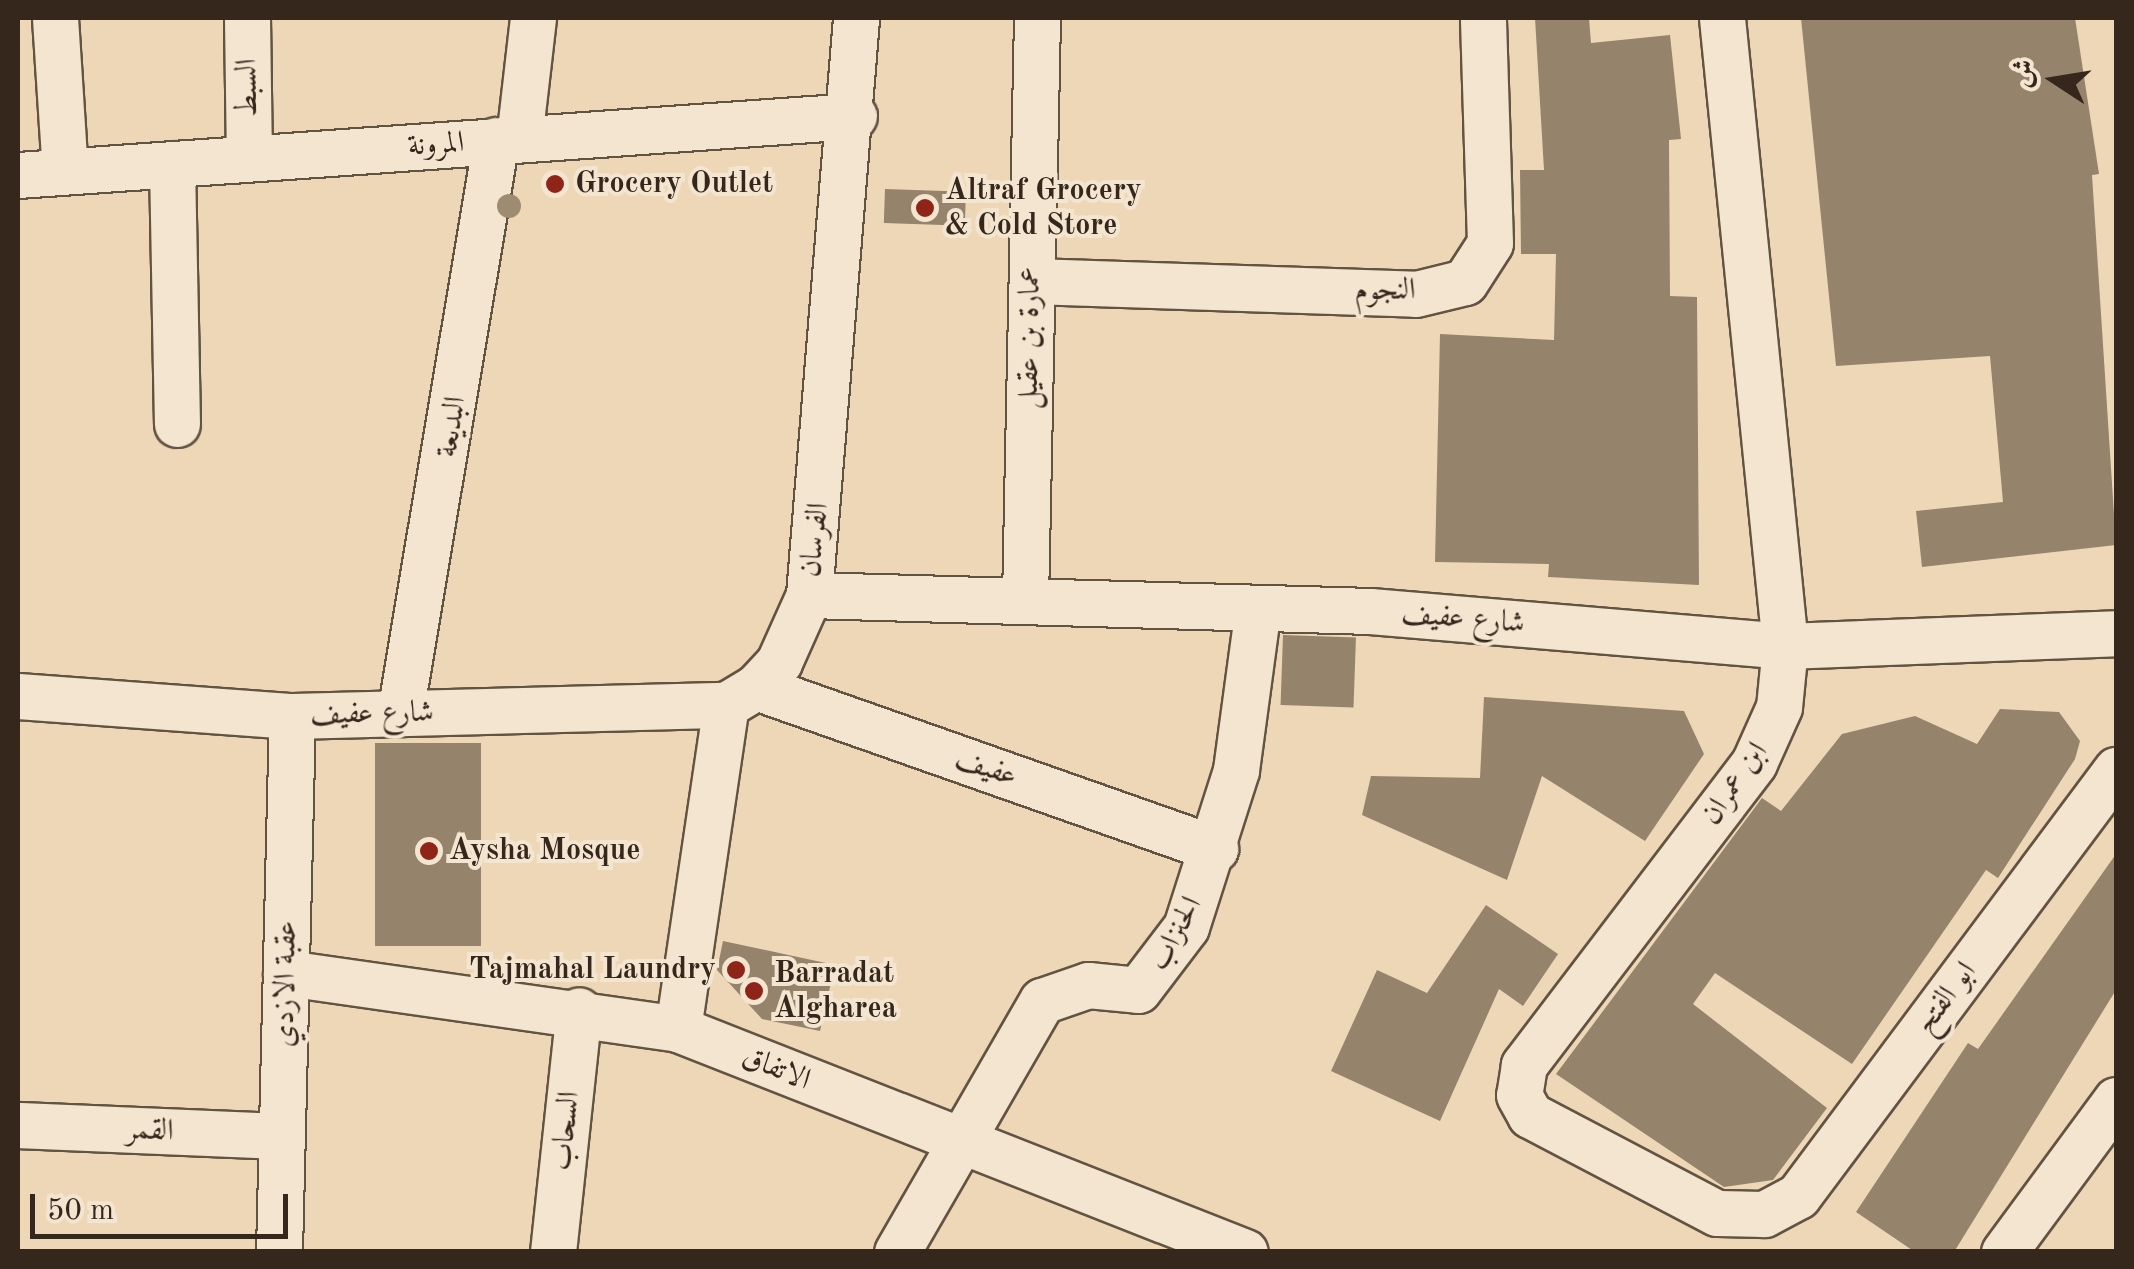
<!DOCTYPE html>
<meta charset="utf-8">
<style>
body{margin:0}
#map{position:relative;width:2134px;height:1269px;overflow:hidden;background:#edd7b6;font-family:"Old Standard TT",Amiri,serif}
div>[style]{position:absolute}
.building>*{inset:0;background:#95836c;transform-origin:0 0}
.roads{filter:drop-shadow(2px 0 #635342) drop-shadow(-2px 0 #635342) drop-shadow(0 2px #635342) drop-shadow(0 -2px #635342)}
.minor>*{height:45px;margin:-22.5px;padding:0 22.5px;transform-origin:22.5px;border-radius:22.5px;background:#f3e5d0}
.trees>*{width:24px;height:24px;margin:-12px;border-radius:50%;background:#9d8b72}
.dots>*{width:28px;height:28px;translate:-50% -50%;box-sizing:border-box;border:5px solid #f3e5d0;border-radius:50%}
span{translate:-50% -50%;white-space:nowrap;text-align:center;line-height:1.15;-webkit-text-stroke:8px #f3e5d0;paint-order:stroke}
.street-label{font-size:30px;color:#35271b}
.poi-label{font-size:30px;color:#35271b;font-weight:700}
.left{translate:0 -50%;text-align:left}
.right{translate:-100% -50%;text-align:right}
.frame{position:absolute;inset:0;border:20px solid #35271b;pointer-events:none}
.north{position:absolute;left:2004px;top:30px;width:100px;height:100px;-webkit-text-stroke:8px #f3e5d0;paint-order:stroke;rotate:282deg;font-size:28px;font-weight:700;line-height:40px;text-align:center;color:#35271b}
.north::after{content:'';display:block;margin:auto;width:35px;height:45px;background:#35271b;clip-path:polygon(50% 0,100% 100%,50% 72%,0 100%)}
.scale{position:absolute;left:30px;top:1194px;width:258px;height:45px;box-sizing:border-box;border:5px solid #35271b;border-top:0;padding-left:12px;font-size:30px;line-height:35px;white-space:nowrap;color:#35271b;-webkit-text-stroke:8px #f3e5d0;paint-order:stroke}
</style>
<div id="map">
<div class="building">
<i style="clip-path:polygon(1535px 18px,1589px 18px,1591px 43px,1670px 35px,1681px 139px,1669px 140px,1670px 296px,1697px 297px,1699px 585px,1548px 577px,1549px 564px,1435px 562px,1440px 334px,1554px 340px,1556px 254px,1521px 254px,1520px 170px,1544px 170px)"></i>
<i style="clip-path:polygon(1801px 18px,2075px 18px,2099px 174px,2092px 175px,2116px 545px,1922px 567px,1916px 511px,2003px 502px,1990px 356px,1836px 366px)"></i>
<i style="left:885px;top:189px;width:81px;height:34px;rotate:2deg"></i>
<i style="left:1283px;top:635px;width:73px;height:70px;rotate:2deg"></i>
<i style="clip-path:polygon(1484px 697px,1684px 711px,1704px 754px,1645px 841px,1542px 776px,1507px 880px,1362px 815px,1371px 776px,1480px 778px)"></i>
<i style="clip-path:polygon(2000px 709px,2059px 712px,2080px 741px,2075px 759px,1998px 878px,1986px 870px,1852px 1064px,1715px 973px,1693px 1004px,1827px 1108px,1773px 1180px,1724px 1187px,1556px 1074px,1762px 798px,1781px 811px,1842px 734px,1915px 716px,1977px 744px)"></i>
<i style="left:481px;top:743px;width:203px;height:106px;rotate:90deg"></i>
<i style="clip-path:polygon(2116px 854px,2116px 990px,1954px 1252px,1915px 1252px,1856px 1212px,1968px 1043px,1978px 1049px)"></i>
<i style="clip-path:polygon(1486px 905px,1558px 954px,1523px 1006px,1499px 989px,1440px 1121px,1331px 1071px,1377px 970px,1427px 993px)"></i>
<i style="clip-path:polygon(723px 941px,835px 965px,820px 1031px,762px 1019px,717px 970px)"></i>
</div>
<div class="roads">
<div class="minor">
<i style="left:55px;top:18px;width:153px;rotate:86.3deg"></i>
<i style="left:247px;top:18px;width:140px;rotate:89.2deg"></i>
<i style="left:1722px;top:18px;width:631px;rotate:84.27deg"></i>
<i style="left:1785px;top:646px;width:61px;rotate:95.6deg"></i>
<i style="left:1779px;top:707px;width:61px;rotate:114.1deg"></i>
<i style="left:1754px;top:763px;width:380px;rotate:127.3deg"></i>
<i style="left:1524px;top:1065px;width:30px;rotate:99deg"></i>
<i style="left:1519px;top:1095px;width:23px;rotate:61deg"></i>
<i style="left:1530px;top:1115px;width:211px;rotate:27.7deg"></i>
<i style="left:1717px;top:1213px;width:47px;rotate:1.2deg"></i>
<i style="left:1764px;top:1214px;width:38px;rotate:-28deg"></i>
<i style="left:1798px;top:1196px;width:532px;rotate:-53.26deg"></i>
<i style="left:519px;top:139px;width:122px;rotate:-83.4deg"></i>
<i style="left:172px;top:164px;width:260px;rotate:88.9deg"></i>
<i style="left:18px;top:175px;width:838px;rotate:-4.04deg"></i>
<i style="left:1032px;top:281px;width:384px;rotate:1.9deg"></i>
<i style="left:1416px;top:294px;width:50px;rotate:-13.8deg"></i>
<i style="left:1465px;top:282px;width:46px;rotate:-57.3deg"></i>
<i style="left:1490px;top:243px;width:225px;rotate:-91.8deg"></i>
<i style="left:809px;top:595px;width:561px;rotate:1.63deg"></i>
<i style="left:1370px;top:611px;width:416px;rotate:4.8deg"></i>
<i style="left:1785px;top:646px;width:331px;rotate:-2.2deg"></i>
<i style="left:1025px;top:600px;width:582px;rotate:-88.82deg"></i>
<i style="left:756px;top:687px;width:487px;rotate:19.4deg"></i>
<i style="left:18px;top:696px;width:275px;rotate:4.2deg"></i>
<i style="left:292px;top:716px;width:434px;rotate:-1.5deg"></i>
<i style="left:726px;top:705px;width:35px;rotate:-31deg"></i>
<i style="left:756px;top:687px;width:34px;rotate:-47deg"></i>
<i style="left:779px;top:662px;width:73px;rotate:-65.9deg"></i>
<i style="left:809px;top:595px;width:579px;rotate:-85.34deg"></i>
<i style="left:400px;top:713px;width:581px;rotate:-80.49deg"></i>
<i style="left:286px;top:973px;width:396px;rotate:8.1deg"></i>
<i style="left:678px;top:1029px;width:609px;rotate:21.47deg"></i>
<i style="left:678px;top:1029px;width:328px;rotate:-81.6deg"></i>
<i style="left:18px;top:1125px;width:264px;rotate:2.4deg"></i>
<i style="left:279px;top:1252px;width:536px;rotate:-88.61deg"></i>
<i style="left:553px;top:1252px;width:243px;rotate:-83.9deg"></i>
<i style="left:897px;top:1252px;width:290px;rotate:-60deg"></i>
<i style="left:1042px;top:1001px;width:49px;rotate:-19.2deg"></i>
<i style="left:1088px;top:985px;width:50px;rotate:5.7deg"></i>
<i style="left:1138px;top:990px;width:79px;rotate:-52.7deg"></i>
<i style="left:1186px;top:927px;width:165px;rotate:-72.3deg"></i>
<i style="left:1236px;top:770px;width:163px;rotate:-82.3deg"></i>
<i style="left:2004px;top:1252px;width:189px;rotate:-53.6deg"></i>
</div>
</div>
<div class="trees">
<i style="left:509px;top:206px"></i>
</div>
<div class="dots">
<i style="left:555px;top:184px;background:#8f2418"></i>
<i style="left:925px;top:208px;background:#8f2418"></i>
<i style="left:429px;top:851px;background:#8f2418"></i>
<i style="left:736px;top:970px;background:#8f2418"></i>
<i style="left:754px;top:991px;background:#8f2418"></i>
</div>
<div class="street-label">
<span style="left:248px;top:88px;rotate:-91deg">السبط</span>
<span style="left:436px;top:145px;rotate:-4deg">المرونة</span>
<span style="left:1385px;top:291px;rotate:-1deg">النجوم</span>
<span style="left:1030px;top:338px;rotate:-89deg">عمارة بن عقيل</span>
<span style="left:452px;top:427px;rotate:-81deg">البديعة</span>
<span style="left:815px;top:540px;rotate:-83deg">الفرسان</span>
<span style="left:1463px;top:619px;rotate:5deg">شارع عفيف</span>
<span style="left:372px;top:714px;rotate:-1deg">شارع عفيف</span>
<span style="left:986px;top:768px;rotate:19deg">عفيف</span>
<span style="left:1735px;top:784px;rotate:-55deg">ابن عمران</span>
<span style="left:1176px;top:934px;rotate:-62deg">الحنزاب</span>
<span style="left:286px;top:984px;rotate:-89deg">عقبة الازدي</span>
<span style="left:1946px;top:998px;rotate:-53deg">ابو الفتح</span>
<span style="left:776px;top:1069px;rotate:22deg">الاتفاق</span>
<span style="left:150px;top:1131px;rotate:2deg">القمر</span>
<span style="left:566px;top:1131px;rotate:-84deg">السحاب</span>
</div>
<div class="poi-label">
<span class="left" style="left:575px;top:184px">Grocery Outlet</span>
<span class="left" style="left:945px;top:208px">Altraf Grocery<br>&amp; Cold Store</span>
<span class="left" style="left:449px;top:851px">Aysha Mosque</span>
<span class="right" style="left:716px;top:970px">Tajmahal Laundry</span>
<span class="left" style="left:774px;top:991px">Barradat<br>Algharea</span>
</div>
<div class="frame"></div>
<div class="north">ش</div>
<div class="scale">50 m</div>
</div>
